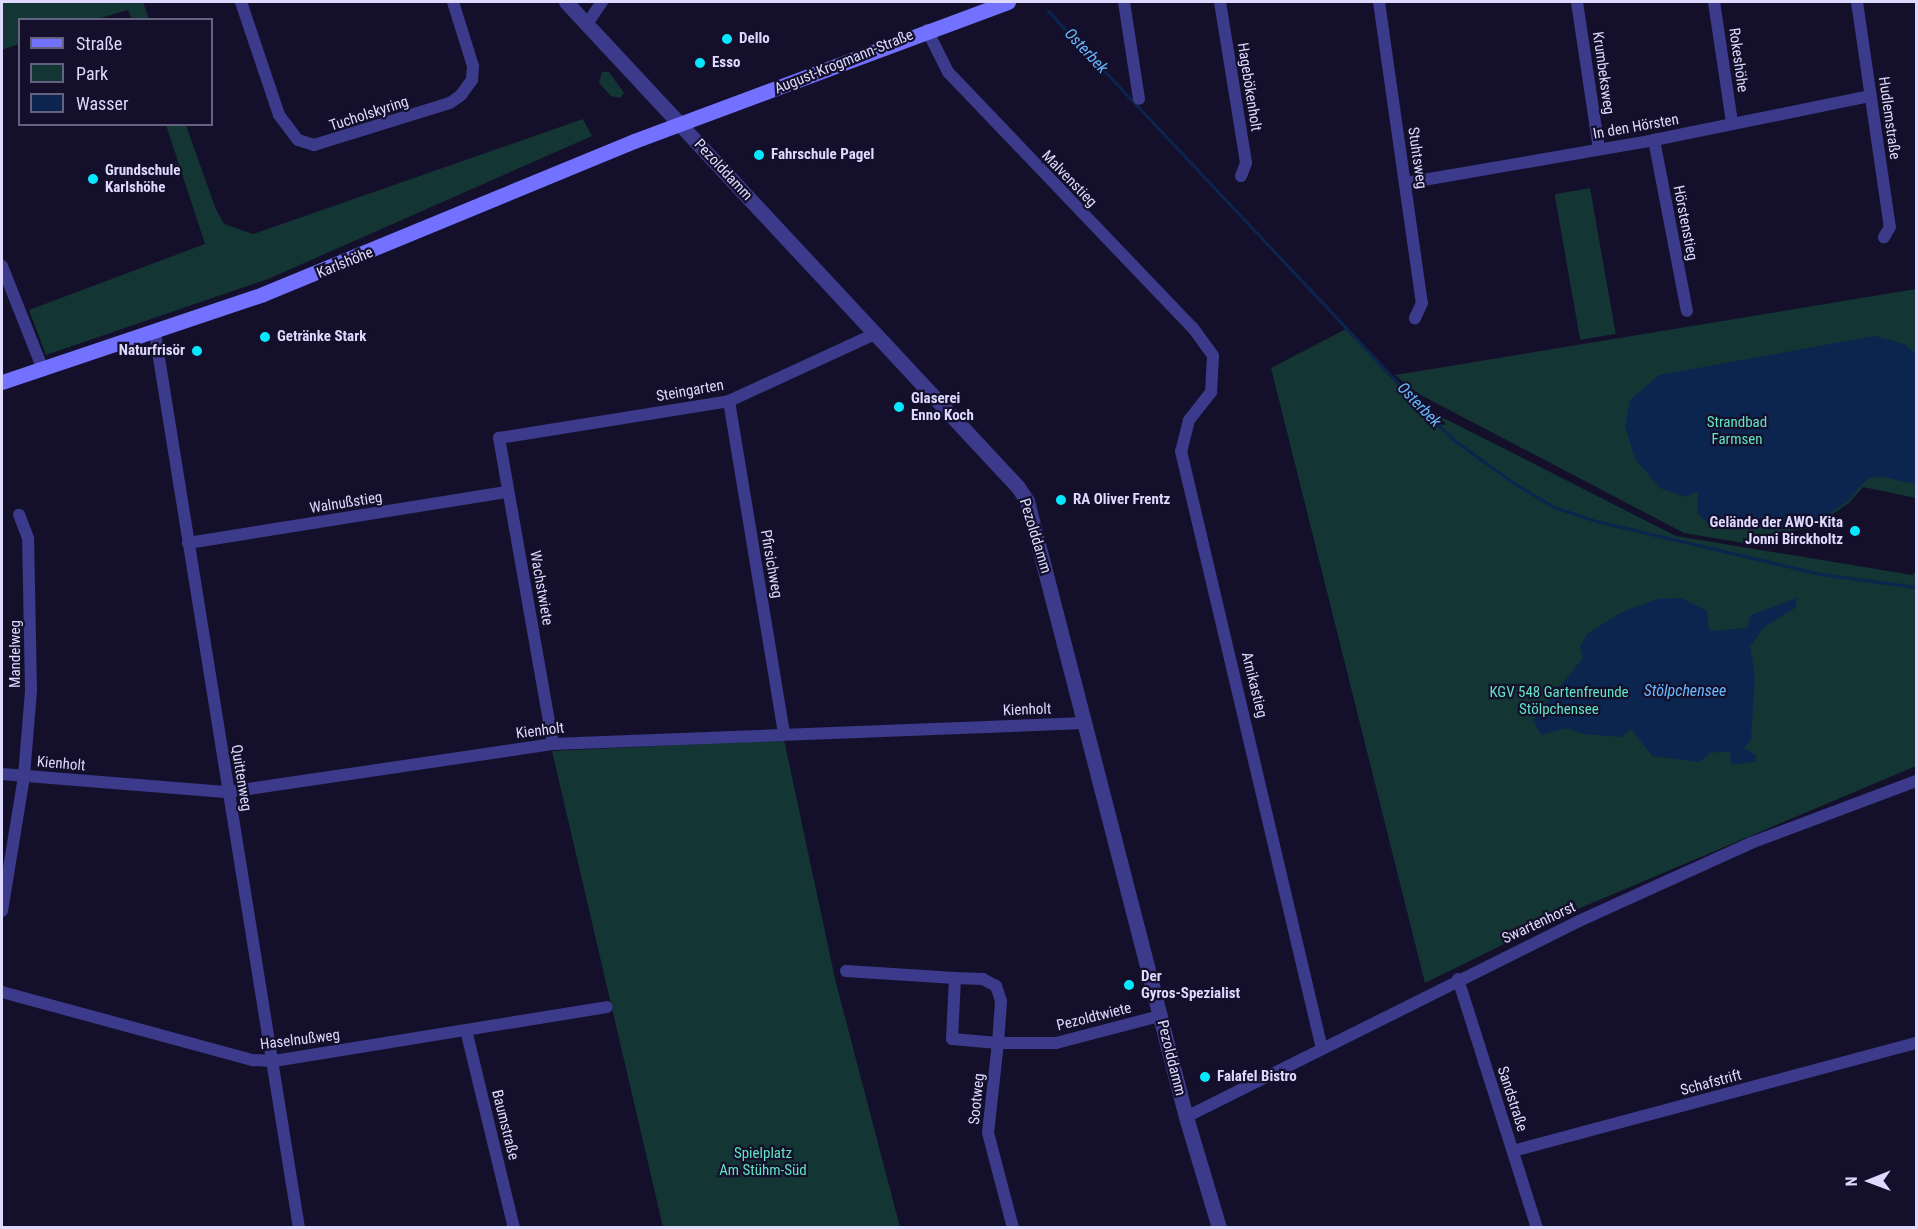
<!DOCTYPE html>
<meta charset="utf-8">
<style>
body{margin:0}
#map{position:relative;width:1918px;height:1229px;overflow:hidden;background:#14102b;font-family:"Roboto Condensed",sans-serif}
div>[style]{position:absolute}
.green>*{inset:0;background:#133534;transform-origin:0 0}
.water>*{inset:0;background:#0b254f}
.stream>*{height:3px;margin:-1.5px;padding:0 1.5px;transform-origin:1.5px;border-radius:1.5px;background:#0b254f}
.minor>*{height:12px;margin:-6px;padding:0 6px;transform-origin:6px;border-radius:6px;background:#3c3a8b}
.tertiary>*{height:15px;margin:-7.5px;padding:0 7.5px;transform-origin:7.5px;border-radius:7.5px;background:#3c3a8b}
.secondary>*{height:15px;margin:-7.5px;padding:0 7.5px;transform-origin:7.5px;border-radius:7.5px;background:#7371ff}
.dots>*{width:16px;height:16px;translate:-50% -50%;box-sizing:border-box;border:3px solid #14102b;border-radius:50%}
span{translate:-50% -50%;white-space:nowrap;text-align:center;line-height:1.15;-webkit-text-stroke:4.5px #14102b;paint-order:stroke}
.poi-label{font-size:15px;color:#dedaff;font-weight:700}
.left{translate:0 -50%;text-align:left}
.right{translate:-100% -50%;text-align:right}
.street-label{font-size:15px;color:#dedaff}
.park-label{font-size:15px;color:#61e4c2}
.water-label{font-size:16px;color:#68baff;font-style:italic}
.frame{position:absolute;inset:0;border:3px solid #dedaff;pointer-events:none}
.legend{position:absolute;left:18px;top:18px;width:195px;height:108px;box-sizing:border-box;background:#14102b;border:2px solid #656180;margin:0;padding:8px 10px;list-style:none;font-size:18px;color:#dedaff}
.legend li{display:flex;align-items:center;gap:12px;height:30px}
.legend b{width:30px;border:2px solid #656180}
.north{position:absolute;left:1840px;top:1151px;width:60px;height:60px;-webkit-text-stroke:4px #14102b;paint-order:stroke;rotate:269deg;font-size:16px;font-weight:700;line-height:24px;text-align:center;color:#dedaff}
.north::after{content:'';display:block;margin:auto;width:21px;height:27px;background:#dedaff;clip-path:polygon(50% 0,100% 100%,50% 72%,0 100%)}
</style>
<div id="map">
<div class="green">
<i style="clip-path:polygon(2px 2px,143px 2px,149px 19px,132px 19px,128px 10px,97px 19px,20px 20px,19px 44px,2px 50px)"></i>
<i style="clip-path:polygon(602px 72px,609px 72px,624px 93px,620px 98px,611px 96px,599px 83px)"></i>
<i style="clip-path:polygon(583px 119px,592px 136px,268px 279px,46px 355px,29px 310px,205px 244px,166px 125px,186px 125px,215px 207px,224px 224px,253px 234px)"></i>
<i style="left:1590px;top:188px;width:148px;height:36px;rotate:80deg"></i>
<i style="clip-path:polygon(1916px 289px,1916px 498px,1863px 487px,1849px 503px,1812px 528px,1775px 533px,1768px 547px,1684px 533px,1417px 393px,1395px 375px)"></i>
<i style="clip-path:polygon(1346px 329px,1414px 403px,1676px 536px,1912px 575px,1916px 572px,1916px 766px,1559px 917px,1425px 983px,1271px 368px)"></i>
<i style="clip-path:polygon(784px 740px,836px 983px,900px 1227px,663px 1227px,552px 751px)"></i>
</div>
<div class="water">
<i style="clip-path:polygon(1875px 336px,1904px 344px,1916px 354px,1916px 484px,1877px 476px,1866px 480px,1848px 501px,1813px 524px,1772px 530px,1754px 520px,1714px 529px,1697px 513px,1698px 491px,1685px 497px,1660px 488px,1635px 459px,1625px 426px,1630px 400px,1659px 375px)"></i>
<i style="clip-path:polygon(1681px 598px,1707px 611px,1709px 631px,1747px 628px,1751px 615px,1797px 598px,1795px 608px,1763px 628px,1750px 647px,1755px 675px,1751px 740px,1744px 748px,1756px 755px,1756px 761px,1731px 765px,1730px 751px,1710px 753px,1699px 762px,1652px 756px,1631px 729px,1621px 737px,1584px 734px,1566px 728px,1541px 735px,1533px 720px,1583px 658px,1580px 647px,1587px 634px,1622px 612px,1657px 599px)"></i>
</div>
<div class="stream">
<i style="left:1048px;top:11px;width:553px;rotate:46.76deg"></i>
<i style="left:1427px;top:414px;width:39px;rotate:44deg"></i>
<i style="left:1455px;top:441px;width:74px;rotate:35.6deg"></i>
<i style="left:1515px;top:484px;width:45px;rotate:30.5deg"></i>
<i style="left:1554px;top:507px;width:44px;rotate:18.4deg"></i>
<i style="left:1596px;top:521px;width:230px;rotate:13.3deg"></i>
<i style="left:1820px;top:574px;width:97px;rotate:7.7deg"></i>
</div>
<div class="minor">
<i style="left:241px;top:2px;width:119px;rotate:71.4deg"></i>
<i style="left:279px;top:115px;width:31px;rotate:53deg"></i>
<i style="left:298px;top:140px;width:17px;rotate:17deg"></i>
<i style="left:314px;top:145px;width:142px;rotate:-17.2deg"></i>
<i style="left:450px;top:103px;width:14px;rotate:-36deg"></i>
<i style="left:461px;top:95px;width:19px;rotate:-54deg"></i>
<i style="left:472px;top:80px;width:14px;rotate:-86deg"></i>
<i style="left:473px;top:66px;width:67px;rotate:-107.4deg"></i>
<i style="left:1124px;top:2px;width:98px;rotate:81.2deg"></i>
<i style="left:1220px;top:2px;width:163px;rotate:80.8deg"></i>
<i style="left:1246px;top:163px;width:14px;rotate:111deg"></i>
<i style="left:1379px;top:2px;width:304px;rotate:81.9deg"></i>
<i style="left:1422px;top:303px;width:17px;rotate:115deg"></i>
<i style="left:1577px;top:2px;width:149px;rotate:81.5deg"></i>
<i style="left:1714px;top:2px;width:122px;rotate:81.5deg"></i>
<i style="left:1857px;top:2px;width:227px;rotate:81.7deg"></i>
<i style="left:1890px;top:227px;width:12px;rotate:121deg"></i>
<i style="left:587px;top:24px;width:27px;rotate:-56deg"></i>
<i style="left:927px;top:30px;width:47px;rotate:63.4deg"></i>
<i style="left:948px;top:72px;width:354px;rotate:46.3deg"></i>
<i style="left:1193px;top:328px;width:34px;rotate:54deg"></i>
<i style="left:1213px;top:356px;width:36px;rotate:93deg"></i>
<i style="left:1211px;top:392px;width:36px;rotate:128deg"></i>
<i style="left:1189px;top:420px;width:32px;rotate:104deg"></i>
<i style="left:1181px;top:451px;width:614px;rotate:76.73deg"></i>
<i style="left:1654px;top:140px;width:174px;rotate:79.1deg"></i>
<i style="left:1406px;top:183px;width:252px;rotate:-9.8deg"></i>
<i style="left:1654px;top:140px;width:221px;rotate:-11.5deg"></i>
<i style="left:2px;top:266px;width:109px;rotate:68.4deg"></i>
<i style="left:155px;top:333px;width:907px;rotate:80.86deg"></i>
<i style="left:729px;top:401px;width:337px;rotate:80.6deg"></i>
<i style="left:188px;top:543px;width:324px;rotate:-9.1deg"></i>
<i style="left:553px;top:744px;width:311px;rotate:-100deg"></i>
<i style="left:499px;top:438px;width:233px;rotate:-9.1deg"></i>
<i style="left:729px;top:401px;width:161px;rotate:-24.7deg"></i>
<i style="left:2px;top:774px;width:227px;rotate:4.6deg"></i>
<i style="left:228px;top:792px;width:329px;rotate:-8.4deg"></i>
<i style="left:553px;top:744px;width:532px;rotate:-2.26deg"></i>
<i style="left:2px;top:911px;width:137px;rotate:-80.7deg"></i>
<i style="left:24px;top:776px;width:86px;rotate:-85.3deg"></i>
<i style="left:31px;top:690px;width:152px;rotate:-91.1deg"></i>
<i style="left:28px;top:538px;width:25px;rotate:-111deg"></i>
<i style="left:846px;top:971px;width:109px;rotate:3.7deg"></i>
<i style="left:1458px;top:979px;width:261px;rotate:72.4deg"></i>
<i style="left:2px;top:992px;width:260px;rotate:15.2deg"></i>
<i style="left:253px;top:1060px;width:21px;rotate:3deg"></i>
<i style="left:274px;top:1061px;width:337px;rotate:-9.2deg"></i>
<i style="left:466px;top:1030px;width:204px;rotate:76.4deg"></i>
<i style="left:1186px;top:1117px;width:439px;rotate:-26.5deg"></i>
<i style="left:1579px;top:921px;width:189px;rotate:-24.4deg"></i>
<i style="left:1751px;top:843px;width:176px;rotate:-20.6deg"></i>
<i style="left:1513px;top:1151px;width:417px;rotate:-15deg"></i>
<i style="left:1013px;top:1228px;width:98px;rotate:-104.7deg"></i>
<i style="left:988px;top:1133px;width:91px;rotate:-83.7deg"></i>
<i style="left:998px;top:1043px;width:42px;rotate:-85.9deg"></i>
<i style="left:1001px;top:1001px;width:16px;rotate:-108deg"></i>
<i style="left:996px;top:986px;width:15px;rotate:-152deg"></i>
<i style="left:983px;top:979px;width:28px;rotate:-178deg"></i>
<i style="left:955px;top:978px;width:61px;rotate:92.8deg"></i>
<i style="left:952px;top:1039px;width:46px;rotate:5deg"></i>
<i style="left:998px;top:1043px;width:58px"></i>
<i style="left:1056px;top:1043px;width:107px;rotate:-14.6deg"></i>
</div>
<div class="tertiary">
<i style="left:566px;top:2px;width:663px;rotate:47.02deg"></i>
<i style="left:1018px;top:487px;width:17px;rotate:57deg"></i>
<i style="left:1027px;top:501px;width:636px;rotate:75.53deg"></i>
<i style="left:1186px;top:1117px;width:116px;rotate:73.4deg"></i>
</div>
<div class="secondary">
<i style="left:2px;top:382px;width:275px;rotate:-18.6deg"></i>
<i style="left:263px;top:294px;width:401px;rotate:-22.4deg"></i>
<i style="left:634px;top:141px;width:399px;rotate:-20.4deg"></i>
</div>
<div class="dots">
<i style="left:727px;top:39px;background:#06e8ff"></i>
<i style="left:700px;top:63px;background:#06e8ff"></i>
<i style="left:759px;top:155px;background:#06e8ff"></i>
<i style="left:93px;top:179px;background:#06e8ff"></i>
<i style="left:265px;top:337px;background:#06e8ff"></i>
<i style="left:197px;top:351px;background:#06e8ff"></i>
<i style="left:899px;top:407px;background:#06e8ff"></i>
<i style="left:1061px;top:500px;background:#06e8ff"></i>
<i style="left:1855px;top:531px;background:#06e8ff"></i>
<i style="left:1129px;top:985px;background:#06e8ff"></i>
<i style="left:1205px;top:1077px;background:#06e8ff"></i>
</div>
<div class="poi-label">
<span class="left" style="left:739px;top:39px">Dello</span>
<span class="left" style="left:712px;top:63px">Esso</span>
<span class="left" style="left:771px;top:155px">Fahrschule Pagel</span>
<span class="left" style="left:105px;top:179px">Grundschule<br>Karlshöhe</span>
<span class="left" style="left:277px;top:337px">Getränke Stark</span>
<span class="right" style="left:185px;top:351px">Naturfrisör</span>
<span class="left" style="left:911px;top:407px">Glaserei<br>Enno Koch</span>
<span class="left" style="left:1073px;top:500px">RA Oliver Frentz</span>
<span class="right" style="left:1843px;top:531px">Gelände der AWO-Kita<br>Jonni Birckholtz</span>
<span class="left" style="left:1141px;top:985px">Der<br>Gyros-Spezialist</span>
<span class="left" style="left:1217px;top:1077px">Falafel Bistro</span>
</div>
<div class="street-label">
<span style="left:1738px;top:60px;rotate:82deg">Rokeshöhe</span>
<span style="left:844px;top:62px;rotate:-22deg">August-Krogmann-Straße</span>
<span style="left:1603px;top:73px;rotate:82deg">Krumbeksweg</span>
<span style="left:1249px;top:87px;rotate:81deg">Hagebökenholt</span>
<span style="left:369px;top:114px;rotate:-18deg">Tucholskyring</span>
<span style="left:1889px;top:118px;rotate:82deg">Hudlemstraße</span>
<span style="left:1636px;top:127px;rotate:-10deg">In den Hörsten</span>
<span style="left:1417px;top:158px;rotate:82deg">Stuhtsweg</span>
<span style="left:723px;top:170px;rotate:47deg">Pezolddamm</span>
<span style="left:1069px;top:179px;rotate:46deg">Malvenstieg</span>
<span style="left:1685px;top:223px;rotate:79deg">Hörstenstieg</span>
<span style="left:345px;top:263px;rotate:-22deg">Karlshöhe</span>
<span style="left:690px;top:391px;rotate:-10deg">Steingarten</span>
<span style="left:346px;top:503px;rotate:-9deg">Walnußstieg</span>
<span style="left:1035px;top:536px;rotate:73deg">Pezolddamm</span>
<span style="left:771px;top:564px;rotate:80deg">Pfirsichweg</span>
<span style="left:541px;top:588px;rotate:80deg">Wachstwiete</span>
<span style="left:16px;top:654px;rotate:-90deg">Mandelweg</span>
<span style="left:1254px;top:685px;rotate:76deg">Arnikastieg</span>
<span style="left:1027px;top:710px;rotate:-2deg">Kienholt</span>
<span style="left:540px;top:731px;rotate:-7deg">Kienholt</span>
<span style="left:61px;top:764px;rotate:5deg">Kienholt</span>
<span style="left:241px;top:778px;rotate:81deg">Quittenweg</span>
<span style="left:1539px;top:923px;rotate:-25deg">Swartenhorst</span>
<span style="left:1094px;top:1017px;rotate:-14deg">Pezoldtwiete</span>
<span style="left:300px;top:1040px;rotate:-7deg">Haselnußweg</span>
<span style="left:1171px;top:1058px;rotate:76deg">Pezolddamm</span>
<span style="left:1711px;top:1083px;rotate:-15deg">Schafstrift</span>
<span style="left:977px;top:1099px;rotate:-84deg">Sootweg</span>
<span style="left:1512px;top:1099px;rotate:72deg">Sandstraße</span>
<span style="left:505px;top:1125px;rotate:76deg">Baumstraße</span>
</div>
<div class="park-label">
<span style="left:1737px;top:431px">Strandbad<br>Farmsen</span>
<span style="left:1559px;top:701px">KGV 548 Gartenfreunde<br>Stölpchensee</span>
<span style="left:763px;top:1162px">Spielplatz<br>Am Stühm-Süd</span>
</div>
<div class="water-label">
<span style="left:1086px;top:51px;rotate:47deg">Osterbek</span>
<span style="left:1419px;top:405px;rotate:46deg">Osterbek</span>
<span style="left:1685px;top:691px">Stölpchensee</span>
</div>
<div class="frame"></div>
<ul class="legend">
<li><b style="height:8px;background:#7371ff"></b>Straße</li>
<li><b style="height:16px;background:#133534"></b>Park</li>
<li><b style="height:16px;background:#0b254f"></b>Wasser</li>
</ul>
<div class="north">N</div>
</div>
